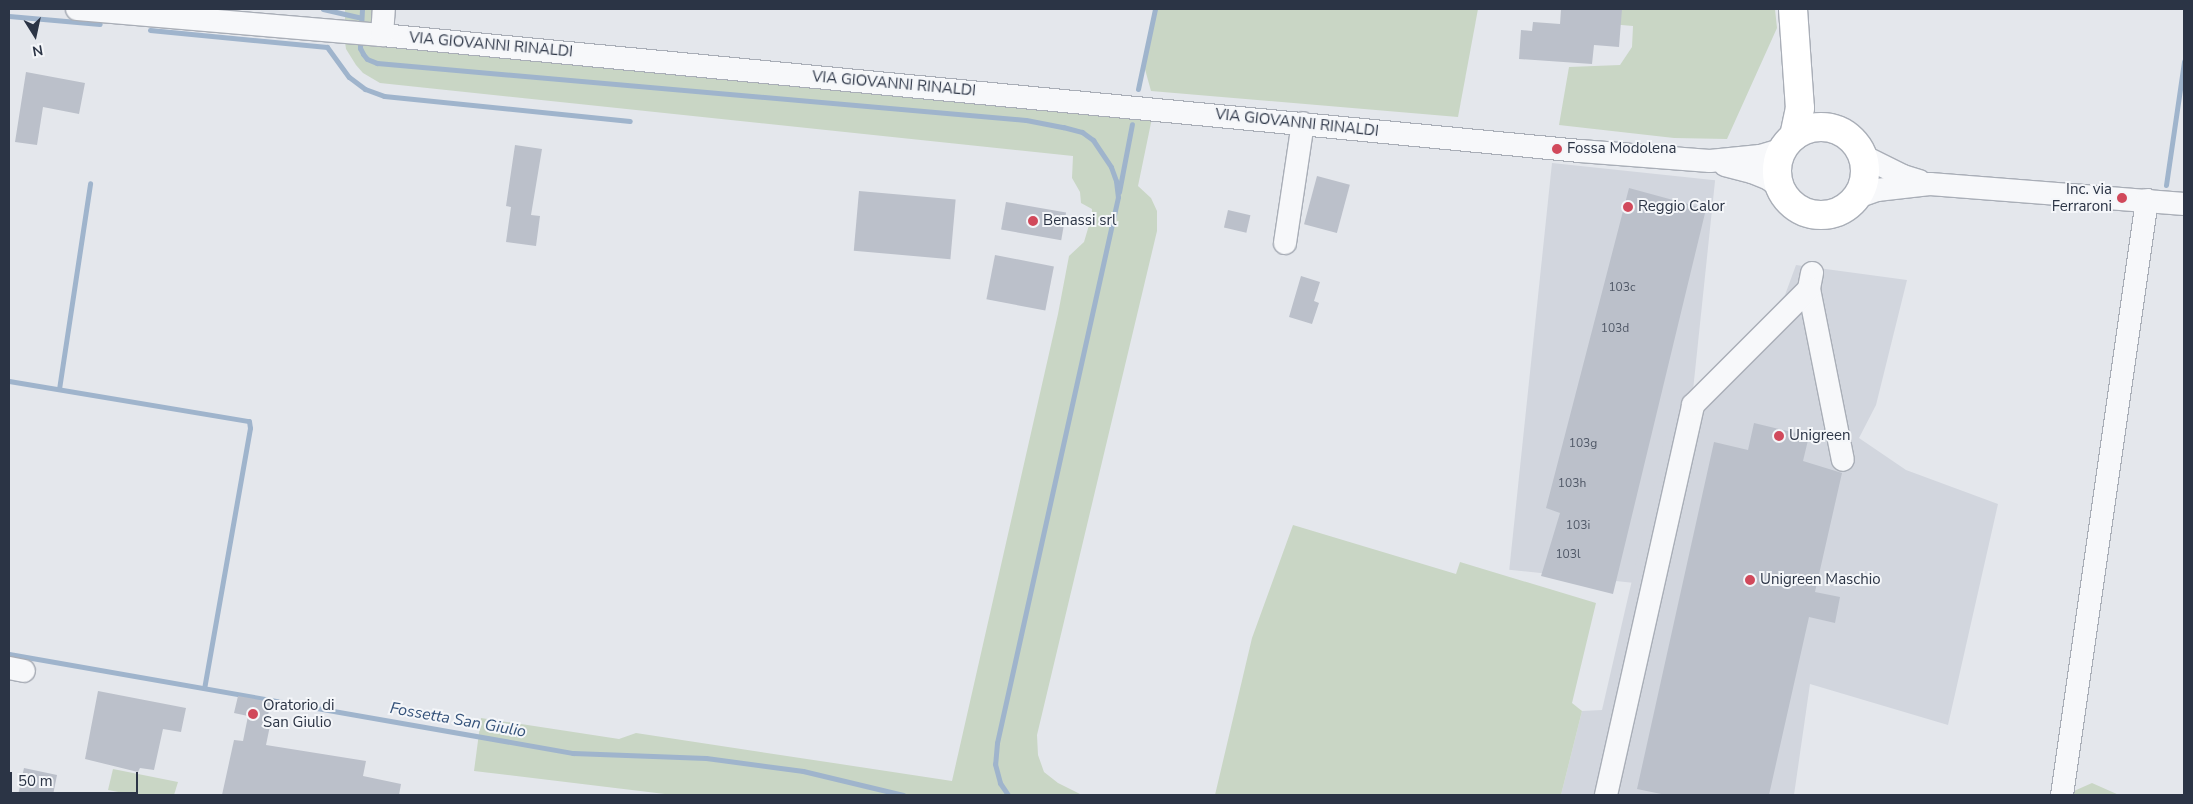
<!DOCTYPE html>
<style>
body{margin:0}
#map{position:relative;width:2193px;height:804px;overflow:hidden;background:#e4e7ec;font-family:"Nunito Sans",sans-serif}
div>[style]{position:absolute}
.built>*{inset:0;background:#d2d6de;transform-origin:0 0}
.green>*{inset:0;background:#c9d6c5;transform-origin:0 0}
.stream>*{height:5px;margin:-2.5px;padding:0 2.5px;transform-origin:2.5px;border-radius:2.5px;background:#9fb4cc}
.building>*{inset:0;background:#bbc0ca;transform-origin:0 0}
.roads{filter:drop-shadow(1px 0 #a9aeb7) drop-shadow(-1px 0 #a9aeb7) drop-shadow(0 1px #a9aeb7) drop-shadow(0 -1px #a9aeb7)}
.minor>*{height:22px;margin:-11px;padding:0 11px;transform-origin:11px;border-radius:11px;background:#f7f8fa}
.major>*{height:28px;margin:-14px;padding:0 14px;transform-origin:14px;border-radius:14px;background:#fff}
.major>.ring{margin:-14px;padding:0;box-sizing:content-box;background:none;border:28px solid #fff;border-radius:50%}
.dots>*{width:14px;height:14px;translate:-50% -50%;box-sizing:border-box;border:2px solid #f4f6f9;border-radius:50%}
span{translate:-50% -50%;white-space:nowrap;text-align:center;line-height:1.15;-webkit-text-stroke:4px #f4f6f9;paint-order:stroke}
.number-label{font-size:12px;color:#4f5766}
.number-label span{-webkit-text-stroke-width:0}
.street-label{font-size:15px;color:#2b3445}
.poi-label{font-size:15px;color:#2b3445}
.left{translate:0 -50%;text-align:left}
.right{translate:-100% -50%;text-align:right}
.water-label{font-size:16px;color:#34527a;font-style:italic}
.frame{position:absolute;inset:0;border:10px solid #2b3445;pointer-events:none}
.north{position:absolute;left:10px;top:10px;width:50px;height:50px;-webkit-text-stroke:4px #f4f6f9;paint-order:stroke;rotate:170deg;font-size:14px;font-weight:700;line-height:20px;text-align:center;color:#2b3445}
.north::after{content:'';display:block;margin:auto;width:18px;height:22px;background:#2b3445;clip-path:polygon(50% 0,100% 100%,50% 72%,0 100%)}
.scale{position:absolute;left:10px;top:772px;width:128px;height:22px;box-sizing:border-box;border:2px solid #2b3445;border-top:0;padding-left:6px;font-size:15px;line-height:18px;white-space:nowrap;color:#2b3445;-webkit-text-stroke:4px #f4f6f9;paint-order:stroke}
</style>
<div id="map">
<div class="built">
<i style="left:1552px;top:163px;width:164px;height:409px;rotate:6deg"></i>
<i style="clip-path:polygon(1796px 265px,1907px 280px,1876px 405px,1859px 438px,1906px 470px,1998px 504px,1948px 725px,1810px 684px,1794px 795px,1561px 795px,1582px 711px,1602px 710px,1669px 420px,1785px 295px)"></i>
</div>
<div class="green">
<i style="left:345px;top:9px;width:32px;height:15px"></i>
<i style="clip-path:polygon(1155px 9px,1478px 9px,1458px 117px,1151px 91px,1143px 62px)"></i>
<i style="clip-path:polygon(1578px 9px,1775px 9px,1777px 28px,1727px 139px,1674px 138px,1559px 125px,1569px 67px,1620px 65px,1632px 47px,1633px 26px,1575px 21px)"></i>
<i style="clip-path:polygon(345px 42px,1152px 118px,1138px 186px,1151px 198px,1157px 211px,1157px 231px,1037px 735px,1038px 755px,1044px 772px,1058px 783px,1082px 795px,673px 795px,474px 771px,481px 718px,619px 739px,636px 733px,952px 781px,1058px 314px,1069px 256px,1084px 242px,1092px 215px,1092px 209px,1081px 203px,1080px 192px,1072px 178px,1073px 156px,380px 83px,363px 73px,356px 65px,346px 49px)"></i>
<i style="clip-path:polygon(1293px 525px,1456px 574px,1460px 562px,1596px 603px,1572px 703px,1582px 711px,1561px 795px,1215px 795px,1252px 638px)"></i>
<i style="clip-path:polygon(113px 769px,178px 782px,174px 795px,134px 795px,108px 790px)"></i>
<i style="clip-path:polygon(2092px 783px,2119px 795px,2062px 795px,2074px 791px)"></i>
</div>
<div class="stream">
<i style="left:323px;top:9px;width:39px;rotate:13deg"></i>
<i style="left:9px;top:16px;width:91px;rotate:5deg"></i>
<i style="left:361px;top:28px;width:19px;rotate:-87deg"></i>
<i style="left:150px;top:30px;width:178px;rotate:5.5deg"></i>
<i style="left:327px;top:47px;width:37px;rotate:54deg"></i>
<i style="left:349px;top:77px;width:20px;rotate:37deg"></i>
<i style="left:365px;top:89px;width:20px;rotate:20deg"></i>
<i style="left:384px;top:96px;width:247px;rotate:5.8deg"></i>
<i style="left:360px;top:39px;width:9px;rotate:90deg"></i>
<i style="left:360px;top:48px;width:7px;rotate:63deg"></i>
<i style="left:363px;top:54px;width:6px;rotate:51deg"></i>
<i style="left:367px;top:59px;width:11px;rotate:22deg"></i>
<i style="left:377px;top:63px;width:651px;rotate:5.02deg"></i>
<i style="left:1026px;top:120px;width:38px;rotate:11deg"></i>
<i style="left:1063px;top:127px;width:20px;rotate:15deg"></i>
<i style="left:1082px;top:132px;width:14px;rotate:36deg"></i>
<i style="left:1093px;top:140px;width:32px;rotate:56deg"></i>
<i style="left:1111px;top:167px;width:15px;rotate:70deg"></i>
<i style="left:1116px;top:181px;width:16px;rotate:83deg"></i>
<i style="left:1118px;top:197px;width:559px;rotate:102.5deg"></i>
<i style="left:997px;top:743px;width:21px;rotate:95deg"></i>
<i style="left:995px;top:764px;width:20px;rotate:75deg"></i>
<i style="left:1000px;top:783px;width:14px;rotate:56deg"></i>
<i style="left:1138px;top:89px;width:82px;rotate:-78deg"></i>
<i style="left:2166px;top:185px;width:125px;rotate:-81.7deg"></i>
<i style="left:1119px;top:192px;width:69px;rotate:-79.2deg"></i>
<i style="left:9px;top:381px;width:243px;rotate:9.5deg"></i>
<i style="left:249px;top:421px;width:7px;rotate:82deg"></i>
<i style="left:250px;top:428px;width:264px;rotate:100deg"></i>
<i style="left:59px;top:389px;width:208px;rotate:-81.4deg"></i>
<i style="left:9px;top:654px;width:573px;rotate:9.96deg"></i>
<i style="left:573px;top:753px;width:133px;rotate:2.2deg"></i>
<i style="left:706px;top:758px;width:98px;rotate:7.6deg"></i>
<i style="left:803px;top:771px;width:103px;rotate:13.5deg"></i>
</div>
<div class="building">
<i style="clip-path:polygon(1561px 9px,1622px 9px,1619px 47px,1594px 45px,1592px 64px,1519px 59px,1521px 30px,1532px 31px,1533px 22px,1560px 24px)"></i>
<i style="clip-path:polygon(26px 72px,85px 83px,79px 114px,43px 107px,37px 145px,15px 142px)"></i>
<i style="clip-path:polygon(515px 145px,542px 149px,531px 215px,540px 216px,536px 246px,506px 242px,511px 207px,506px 206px)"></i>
<i style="left:1317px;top:176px;width:34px;height:50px;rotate:15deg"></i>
<i style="clip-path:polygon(1629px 188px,1706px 209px,1613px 594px,1541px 576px,1560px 513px,1546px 508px)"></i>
<i style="left:859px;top:191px;width:97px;height:60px;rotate:5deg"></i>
<i style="left:1006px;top:202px;width:61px;height:28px;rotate:10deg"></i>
<i style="left:1228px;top:210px;width:23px;height:18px;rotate:13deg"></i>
<i style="left:995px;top:255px;width:60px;height:45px;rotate:11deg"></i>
<i style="clip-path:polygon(1301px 276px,1320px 282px,1314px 301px,1319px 303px,1312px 324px,1289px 317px)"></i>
<i style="clip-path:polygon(1754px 423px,1809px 436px,1803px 461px,1842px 473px,1815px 592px,1840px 597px,1835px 623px,1809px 617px,1769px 795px,1666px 795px,1637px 789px,1714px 442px,1748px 450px)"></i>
<i style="clip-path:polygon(98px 691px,186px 708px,181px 732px,163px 729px,154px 770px,140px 768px,138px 772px,85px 759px)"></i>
<i style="clip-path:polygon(238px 696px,271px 702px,268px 715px,272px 716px,266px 745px,366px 761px,363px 776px,401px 784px,399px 795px,222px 795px,234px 740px,243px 741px,248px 716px,234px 713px)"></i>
<i style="clip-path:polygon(24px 768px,57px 775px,53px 795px,18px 795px)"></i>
</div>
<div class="roads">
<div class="minor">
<i style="left:77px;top:9px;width:306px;rotate:4.9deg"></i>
<i style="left:382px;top:35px;width:1204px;rotate:5.53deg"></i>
<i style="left:1580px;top:151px;width:130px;rotate:4.4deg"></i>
<i style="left:1710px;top:161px;width:50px;rotate:-5.7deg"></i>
<i style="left:1760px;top:156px;width:22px;rotate:-16deg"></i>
<i style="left:382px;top:35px;width:26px;rotate:-86deg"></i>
<i style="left:1863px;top:156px;width:45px;rotate:26.6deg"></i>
<i style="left:1903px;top:176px;width:17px;rotate:17deg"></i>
<i style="left:1725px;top:165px;width:28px;rotate:15deg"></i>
<i style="left:1752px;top:172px;width:18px;rotate:22deg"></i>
<i style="left:1769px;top:179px;width:14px;rotate:39deg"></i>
<i style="left:1857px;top:197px;width:21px;rotate:-19deg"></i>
<i style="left:1877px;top:190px;width:53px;rotate:-6.5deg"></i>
<i style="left:1930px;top:184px;width:255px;rotate:4.5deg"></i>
<i style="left:1285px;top:243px;width:121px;rotate:-81.5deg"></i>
<i style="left:1812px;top:273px;width:16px;rotate:101deg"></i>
<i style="left:1809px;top:289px;width:174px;rotate:78.8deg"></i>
<i style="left:9px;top:668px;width:15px;rotate:11deg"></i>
<i style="left:1606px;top:795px;width:400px;rotate:-77.4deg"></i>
<i style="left:1693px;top:405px;width:164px;rotate:-45deg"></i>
<i style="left:2062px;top:795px;width:601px;rotate:-81.87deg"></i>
</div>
<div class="major">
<i style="left:1793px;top:9px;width:99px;rotate:86deg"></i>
<i style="left:1800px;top:108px;width:29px;rotate:102deg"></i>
<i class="ring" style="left:1777px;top:127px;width:60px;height:60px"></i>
</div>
</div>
<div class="dots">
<i style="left:1557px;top:149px;background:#d1495b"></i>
<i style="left:2122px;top:198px;background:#d1495b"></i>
<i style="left:1628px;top:207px;background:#d1495b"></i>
<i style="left:1033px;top:221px;background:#d1495b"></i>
<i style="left:1779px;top:436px;background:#d1495b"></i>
<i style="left:1750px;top:580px;background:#d1495b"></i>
<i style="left:253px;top:714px;background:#d1495b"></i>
</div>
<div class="number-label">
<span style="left:1622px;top:288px">103c</span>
<span style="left:1615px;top:329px">103d</span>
<span style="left:1583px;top:444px">103g</span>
<span style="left:1572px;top:484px">103h</span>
<span style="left:1578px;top:526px">103i</span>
<span style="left:1568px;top:555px">103l</span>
</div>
<div class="street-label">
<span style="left:491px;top:45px;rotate:5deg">VIA GIOVANNI RINALDI</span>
<span style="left:894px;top:84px;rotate:5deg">VIA GIOVANNI RINALDI</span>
<span style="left:1297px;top:123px;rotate:6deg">VIA GIOVANNI RINALDI</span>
</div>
<div class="poi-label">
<span class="left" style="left:1567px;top:149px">Fossa Modolena</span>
<span class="right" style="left:2112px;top:198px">Inc. via<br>Ferraroni</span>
<span class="left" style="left:1638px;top:207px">Reggio Calor</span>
<span class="left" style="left:1043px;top:221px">Benassi srl</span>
<span class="left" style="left:1789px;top:436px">Unigreen</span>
<span class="left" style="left:1760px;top:580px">Unigreen Maschio</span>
<span class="left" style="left:263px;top:714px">Oratorio di<br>San Giulio</span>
</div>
<div class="water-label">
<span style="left:458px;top:720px;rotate:10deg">Fossetta San Giulio</span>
</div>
<div class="frame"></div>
<div class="north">N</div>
<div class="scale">50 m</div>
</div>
